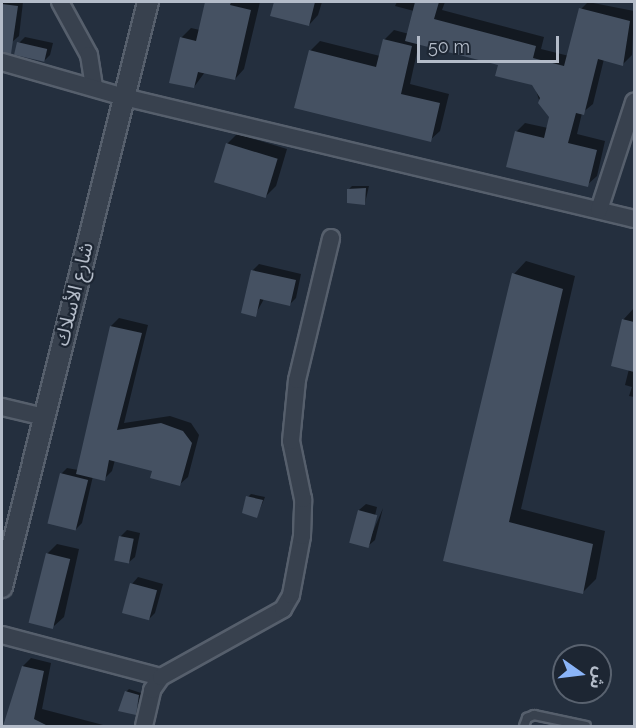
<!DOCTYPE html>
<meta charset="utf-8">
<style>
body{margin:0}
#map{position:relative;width:636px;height:728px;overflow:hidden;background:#242f3e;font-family:Raleway,"Noto Sans Arabic",sans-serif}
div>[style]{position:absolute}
.shadow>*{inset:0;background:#0007}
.building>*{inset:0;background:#455162;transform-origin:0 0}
.roads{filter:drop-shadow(2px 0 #565f6c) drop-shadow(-2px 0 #565f6c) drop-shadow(0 2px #565f6c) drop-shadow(0 -2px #565f6c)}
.service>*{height:8px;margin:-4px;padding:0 4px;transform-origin:4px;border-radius:4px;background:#38414e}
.minor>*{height:16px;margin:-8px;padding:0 8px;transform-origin:8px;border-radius:8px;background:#38414e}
.tertiary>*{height:20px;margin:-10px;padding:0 10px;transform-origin:10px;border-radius:10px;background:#38414e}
span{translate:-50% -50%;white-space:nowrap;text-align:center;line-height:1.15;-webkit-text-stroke:4.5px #1d2633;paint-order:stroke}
.street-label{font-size:20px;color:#b4bcc9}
.frame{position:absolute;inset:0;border:3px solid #b4bcc9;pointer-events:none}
.north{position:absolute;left:552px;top:644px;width:60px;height:60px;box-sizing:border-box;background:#1d2633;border:2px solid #59626f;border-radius:50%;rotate:104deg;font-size:16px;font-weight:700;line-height:24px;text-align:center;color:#b4bcc9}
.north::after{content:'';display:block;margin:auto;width:21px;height:27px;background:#8ab4f8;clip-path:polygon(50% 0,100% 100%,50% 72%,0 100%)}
.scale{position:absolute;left:417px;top:36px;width:142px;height:27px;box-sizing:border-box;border:3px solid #b4bcc9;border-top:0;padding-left:8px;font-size:18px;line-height:21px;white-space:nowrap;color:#b4bcc9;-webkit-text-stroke:4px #1d2633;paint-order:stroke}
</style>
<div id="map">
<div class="shadow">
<i style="clip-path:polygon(2px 2px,23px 2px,19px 36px,12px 42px,2px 41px)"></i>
<i style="clip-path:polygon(207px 2px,260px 2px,244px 69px,235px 79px,205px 72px,194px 87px,181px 38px,191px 28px,200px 30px)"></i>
<i style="clip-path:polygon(276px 2px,322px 2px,318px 15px,309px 25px,272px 15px)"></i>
<i style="clip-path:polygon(397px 2px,445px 2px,442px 10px,544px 37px,541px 49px,569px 56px,581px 9px,588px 2px,634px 11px,632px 55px,623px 64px,604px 59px,593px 104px,582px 113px,577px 134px,605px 141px,597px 176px,587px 185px,516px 132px,525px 123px,548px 128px,551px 117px,540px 103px,534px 84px,499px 64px,419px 43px,410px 84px,449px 94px,440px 131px,430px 140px,310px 51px,320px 41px,380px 56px,384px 40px,394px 30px,409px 34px,414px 11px,395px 6px)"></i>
<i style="clip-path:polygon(25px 37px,53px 43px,50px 55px,44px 61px,19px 43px)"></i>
<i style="clip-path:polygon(237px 134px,287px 149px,276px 186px,266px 196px,227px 144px)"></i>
<i style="clip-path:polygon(352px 186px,369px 186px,365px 203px,349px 189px)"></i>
<i style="clip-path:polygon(526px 261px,575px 276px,521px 509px,605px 531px,596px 579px,583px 592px,445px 560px,514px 274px)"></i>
<i style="clip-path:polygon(259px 264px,301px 274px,296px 298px,289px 305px,264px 299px,255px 315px,252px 271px)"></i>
<i style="clip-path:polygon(634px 308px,634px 397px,629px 396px,632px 387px,625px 385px,629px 369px,623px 320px)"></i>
<i style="clip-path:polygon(119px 318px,148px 325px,124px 423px,170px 416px,191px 423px,199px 435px,188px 477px,180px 484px,154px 470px,115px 460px,112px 471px,104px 479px,93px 476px,82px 523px,76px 529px,61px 474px,67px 468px,78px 470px,111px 326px)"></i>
<i style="clip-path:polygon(251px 494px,265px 497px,257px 516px,248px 497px)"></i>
<i style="clip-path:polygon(366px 504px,377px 507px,369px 541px,383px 508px,375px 540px,368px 546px,359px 510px)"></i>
<i style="clip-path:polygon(127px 530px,140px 533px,135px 557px,128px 563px,121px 536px)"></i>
<i style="clip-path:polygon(57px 544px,79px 549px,64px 617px,54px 626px,47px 554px)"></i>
<i style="clip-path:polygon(138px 577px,163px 584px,155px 613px,149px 619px,132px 584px)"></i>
<i style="clip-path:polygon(31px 658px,51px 663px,42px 709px,107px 726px,4px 726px,23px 666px)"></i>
<i style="clip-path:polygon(129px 689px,141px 693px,135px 713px,126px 692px)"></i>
</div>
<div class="building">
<i style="clip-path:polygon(205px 2px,231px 2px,230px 5px,251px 10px,235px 80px,198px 72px,194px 88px,169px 83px,180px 37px,196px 41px)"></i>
<i style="clip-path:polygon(274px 2px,315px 2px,309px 26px,270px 16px)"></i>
<i style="clip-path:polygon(415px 2px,439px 2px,434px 19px,536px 46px,533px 58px,564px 66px,579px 8px,630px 21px,623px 66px,598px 59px,584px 115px,576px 113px,568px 143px,597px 150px,588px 187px,506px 167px,515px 131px,544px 138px,549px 117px,538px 103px,540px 98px,532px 85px,495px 76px,498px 65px,405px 41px)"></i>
<i style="clip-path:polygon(2px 4px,18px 6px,11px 54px,2px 52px)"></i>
<i style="clip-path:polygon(383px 39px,412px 46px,401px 94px,440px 103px,431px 142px,294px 108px,309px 50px,376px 67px)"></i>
<i style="left:17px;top:42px;width:31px;height:13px;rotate:13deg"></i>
<i style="left:226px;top:143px;width:54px;height:41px;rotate:17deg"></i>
<i style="clip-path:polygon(366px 188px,365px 205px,347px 203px,347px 189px)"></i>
<i style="clip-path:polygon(251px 270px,296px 280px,290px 306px,260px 299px,256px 317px,241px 313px)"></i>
<i style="clip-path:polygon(512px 273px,563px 289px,509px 522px,593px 544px,583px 594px,443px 561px)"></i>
<i style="clip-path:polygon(622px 319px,634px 322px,634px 372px,611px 366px)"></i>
<i style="clip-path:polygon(110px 326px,142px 333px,117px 430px,161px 423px,183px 431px,192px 443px,180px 486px,150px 478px,152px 471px,109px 460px,105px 481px,76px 474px)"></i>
<i style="left:60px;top:473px;width:29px;height:52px;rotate:14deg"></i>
<i style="clip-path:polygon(246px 496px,263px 500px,257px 518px,242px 513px)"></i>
<i style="left:358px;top:510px;width:20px;height:34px;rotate:15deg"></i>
<i style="left:119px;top:536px;width:15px;height:25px;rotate:11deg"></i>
<i style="left:46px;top:553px;width:25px;height:72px;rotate:14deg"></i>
<i style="left:130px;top:583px;width:28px;height:31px;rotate:15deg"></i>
<i style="clip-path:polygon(22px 666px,44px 671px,34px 719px,48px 726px,3px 726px)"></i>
<i style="clip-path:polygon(125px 691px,139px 695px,136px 715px,118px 711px)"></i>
</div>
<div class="roads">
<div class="service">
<i style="left:524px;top:726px;width:9px;rotate:-69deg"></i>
<i style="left:527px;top:718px;width:8px;rotate:-23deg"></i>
<i style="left:534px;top:715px;width:53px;rotate:11.9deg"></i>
</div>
<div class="minor">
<i style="left:60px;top:2px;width:60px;rotate:61.3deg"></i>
<i style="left:89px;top:55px;width:33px;rotate:81deg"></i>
<i style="left:2px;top:62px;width:127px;rotate:16deg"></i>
<i style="left:124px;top:97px;width:524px;rotate:13.45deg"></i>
<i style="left:599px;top:210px;width:114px;rotate:-72deg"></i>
<i style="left:2px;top:407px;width:43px;rotate:13.4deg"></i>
<i style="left:2px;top:635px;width:164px;rotate:14.8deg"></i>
<i style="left:144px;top:726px;width:37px;rotate:-77deg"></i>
<i style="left:152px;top:690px;width:16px;rotate:-55deg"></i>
<i style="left:161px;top:677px;width:140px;rotate:-29.1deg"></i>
<i style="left:283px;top:609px;width:16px;rotate:-60deg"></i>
<i style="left:291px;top:595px;width:60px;rotate:-79.4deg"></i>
<i style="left:302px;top:536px;width:37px;rotate:-88deg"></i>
<i style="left:303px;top:499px;width:59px;rotate:-101.7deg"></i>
<i style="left:291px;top:441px;width:61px;rotate:-84.4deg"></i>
<i style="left:297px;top:380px;width:146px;rotate:-76.5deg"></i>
</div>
<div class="tertiary">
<i style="left:2px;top:587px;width:603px;rotate:-75.99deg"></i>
</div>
</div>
<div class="street-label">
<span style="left:74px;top:294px;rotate:-76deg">شارع الأسلاك</span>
</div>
<div class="frame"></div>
<div class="north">ش</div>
<div class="scale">50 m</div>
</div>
